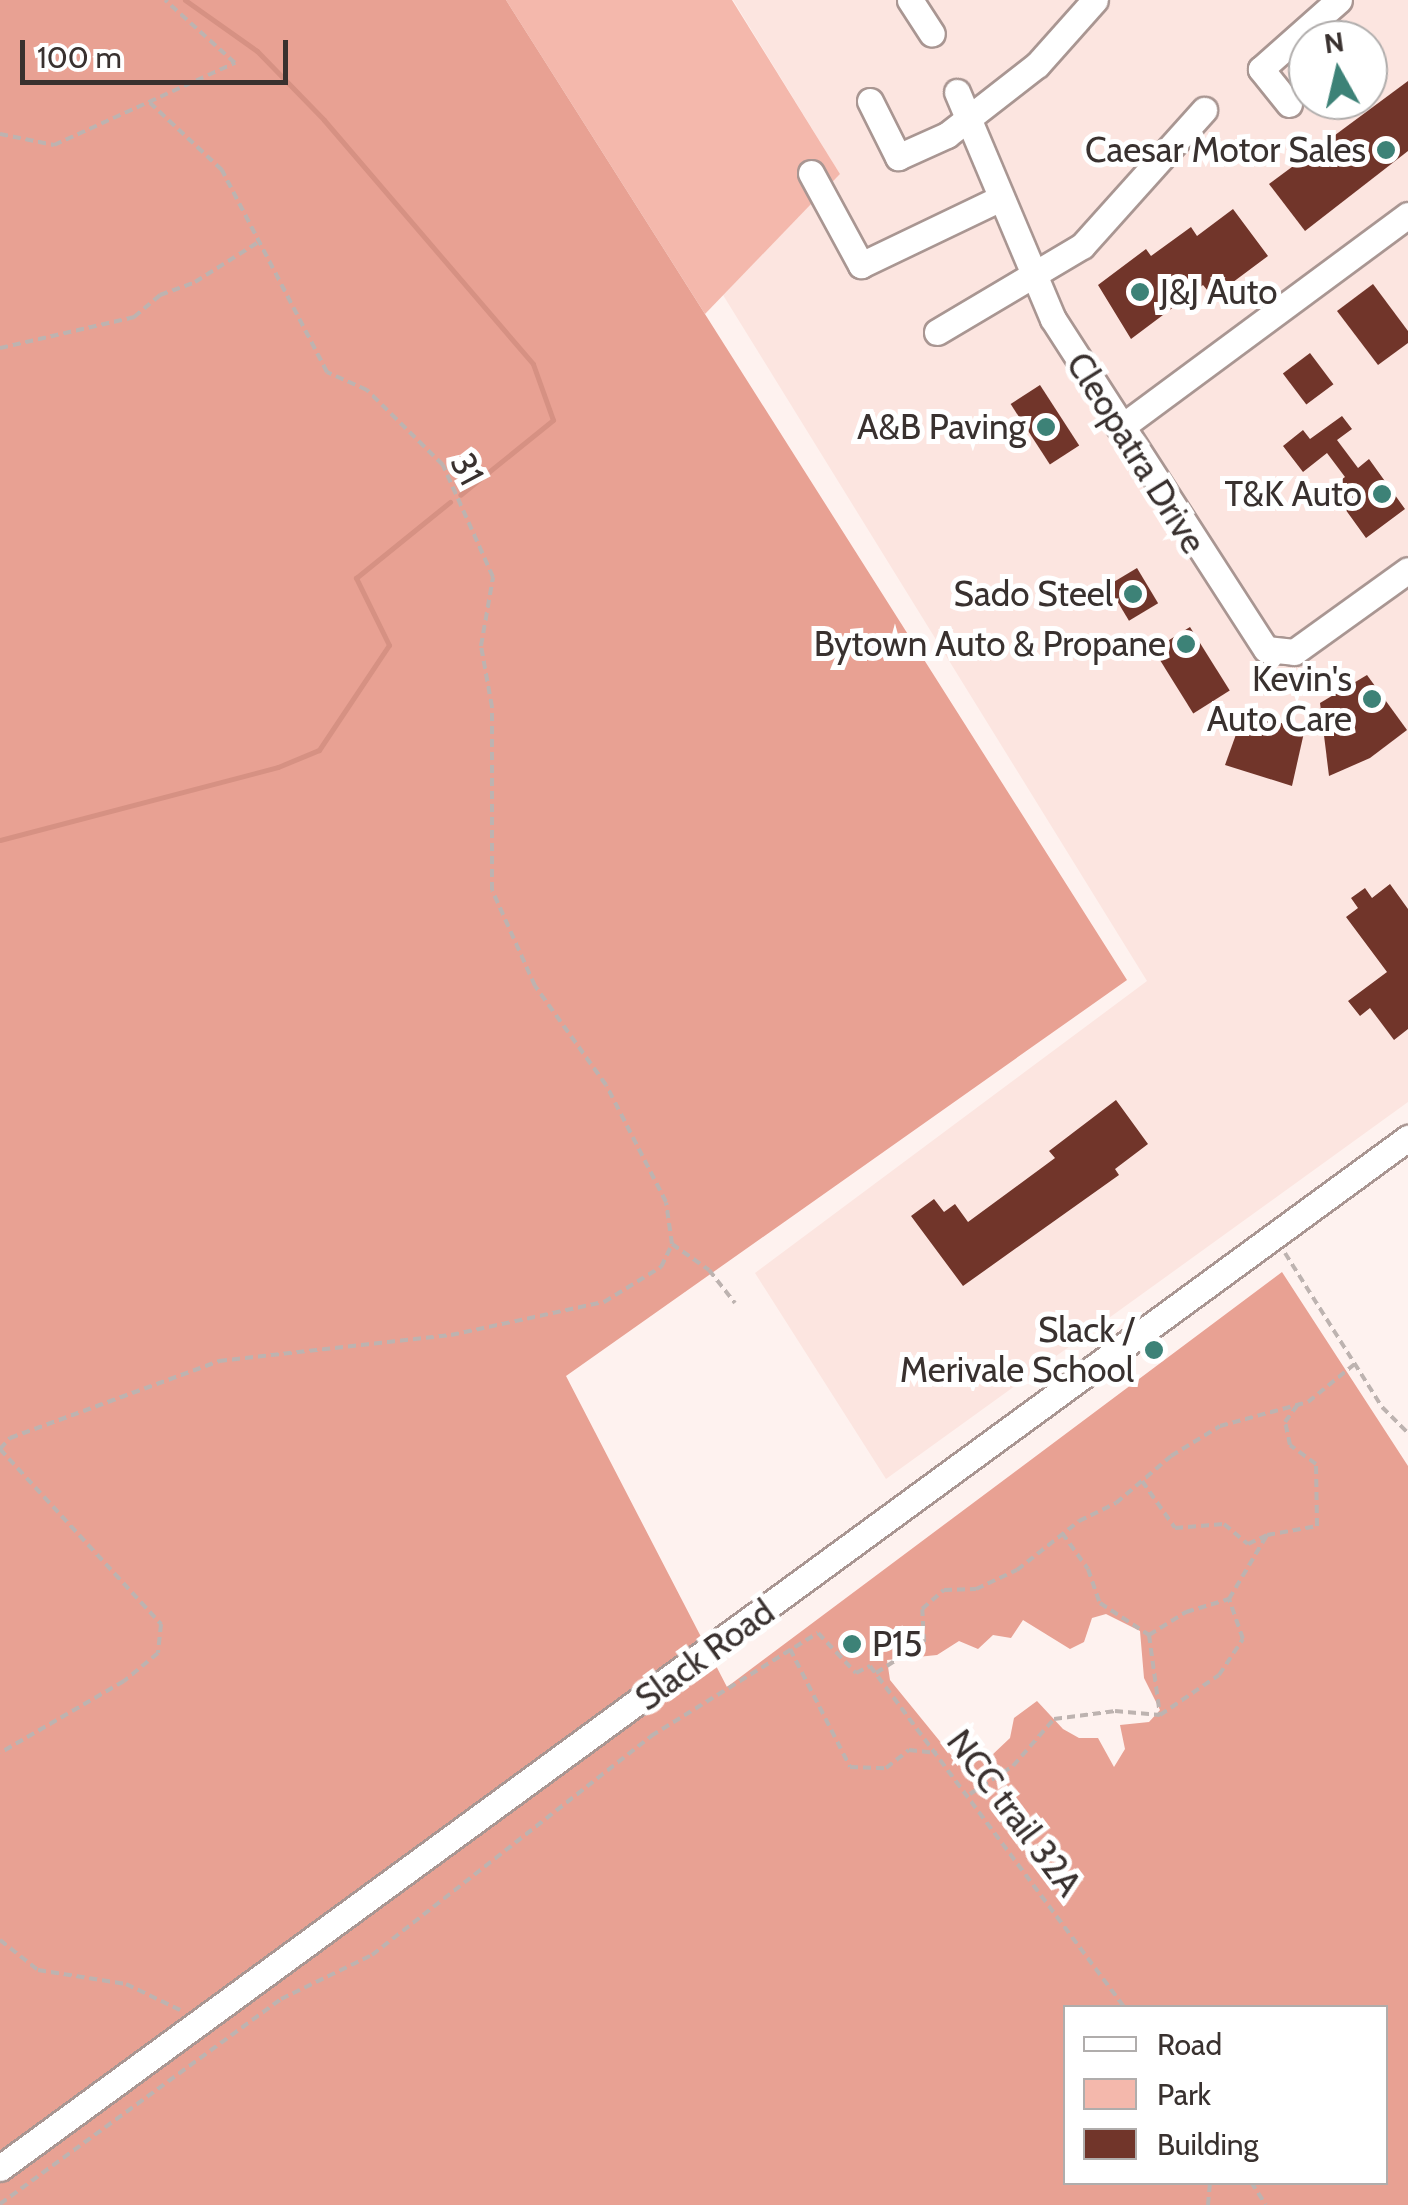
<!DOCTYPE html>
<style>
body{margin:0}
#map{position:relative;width:1408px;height:2205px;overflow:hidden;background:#fef2ef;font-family:Cabin,sans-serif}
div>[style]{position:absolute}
.built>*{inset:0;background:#fce5e0}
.green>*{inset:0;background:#f4b8ac}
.forest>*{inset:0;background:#e8a193}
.stream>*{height:5px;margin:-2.5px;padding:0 2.5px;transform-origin:2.5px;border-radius:2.5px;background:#d69183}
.building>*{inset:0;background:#71352a;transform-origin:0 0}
.path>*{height:4px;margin-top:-2px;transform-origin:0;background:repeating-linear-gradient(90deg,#bdb3b0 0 8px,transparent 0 13px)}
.roads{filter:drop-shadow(2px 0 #a99692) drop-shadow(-2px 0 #a99692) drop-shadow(0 2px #a99692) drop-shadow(0 -2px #a99692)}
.minor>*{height:25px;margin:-12.5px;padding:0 12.5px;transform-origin:12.5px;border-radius:12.5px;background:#fff}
.dots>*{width:28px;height:28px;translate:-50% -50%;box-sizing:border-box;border:5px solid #fff;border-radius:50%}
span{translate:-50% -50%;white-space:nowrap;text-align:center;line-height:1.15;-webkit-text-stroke:10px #fff;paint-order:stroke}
.poi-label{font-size:35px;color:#39312f}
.right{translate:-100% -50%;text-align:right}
.left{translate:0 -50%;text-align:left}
.street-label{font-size:35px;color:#39312f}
.legend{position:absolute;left:1063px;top:2005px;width:325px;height:180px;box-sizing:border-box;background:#fff;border:2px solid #b0adac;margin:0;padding:12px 18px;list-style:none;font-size:30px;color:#39312f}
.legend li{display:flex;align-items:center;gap:20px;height:50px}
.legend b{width:50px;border:2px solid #b0adac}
.north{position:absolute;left:1288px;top:20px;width:100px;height:100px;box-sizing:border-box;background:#fff;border:2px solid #b0adac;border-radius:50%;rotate:352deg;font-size:28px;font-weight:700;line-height:40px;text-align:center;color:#39312f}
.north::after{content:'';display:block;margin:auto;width:35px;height:45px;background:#3d8277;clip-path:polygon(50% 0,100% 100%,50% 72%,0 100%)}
.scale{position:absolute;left:20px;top:40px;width:268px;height:45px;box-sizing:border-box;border:5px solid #39312f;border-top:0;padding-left:12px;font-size:30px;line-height:35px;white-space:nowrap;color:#39312f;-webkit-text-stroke:8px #fff;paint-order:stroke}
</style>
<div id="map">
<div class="built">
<i style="clip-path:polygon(evenodd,733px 0,1408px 0,1408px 1102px,886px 1479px,755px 1273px,1147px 981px,723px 295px,840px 174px,733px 0,1308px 40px,1368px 40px,1368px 100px,1308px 100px,1308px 40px)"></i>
</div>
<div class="green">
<i style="clip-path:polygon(506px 0,732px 0,840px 174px,705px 314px)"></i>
</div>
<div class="forest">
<i style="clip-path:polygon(evenodd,0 0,506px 0,1127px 980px,566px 1376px,727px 1687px,1282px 1272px,1408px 1466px,1408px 2205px,0 2205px,0 0,1106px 1614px,1140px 1631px,1144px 1678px,1160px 1710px,1149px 1722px,1120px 1725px,1125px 1749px,1114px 1767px,1098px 1738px,1079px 1738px,1063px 1729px,1037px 1701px,1014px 1718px,1010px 1738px,991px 1756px,960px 1766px,890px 1680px,887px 1660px,937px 1655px,959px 1641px,978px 1649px,993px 1635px,1011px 1638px,1023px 1620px,1070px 1649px,1084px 1642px,1092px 1618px,1106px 1614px,0 0,1066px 2008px,1386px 2008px,1386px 2182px,1066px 2182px,1066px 2008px)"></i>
</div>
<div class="stream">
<i style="left:185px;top:0;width:88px;rotate:35.3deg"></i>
<i style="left:257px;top:51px;width:96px;rotate:45.8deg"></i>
<i style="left:324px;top:120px;width:321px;rotate:49.4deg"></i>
<i style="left:533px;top:364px;width:59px;rotate:70.3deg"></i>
<i style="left:553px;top:420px;width:119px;rotate:141.1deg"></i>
<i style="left:0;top:840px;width:287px;rotate:-14.7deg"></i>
<i style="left:278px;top:767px;width:44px;rotate:-22.5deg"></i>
<i style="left:319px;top:750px;width:126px;rotate:-56.3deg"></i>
<i style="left:389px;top:645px;width:75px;rotate:-116.2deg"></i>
<i style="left:356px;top:578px;width:121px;rotate:-39deg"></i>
</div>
<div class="building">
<i style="clip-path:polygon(1408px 81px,1408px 151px,1305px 231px,1269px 184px)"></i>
<i style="clip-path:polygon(1233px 209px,1268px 256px,1213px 297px,1203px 285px,1131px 339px,1098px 285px,1146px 249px,1151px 256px,1191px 227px,1197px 236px)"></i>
<i style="clip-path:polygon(1373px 284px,1408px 331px,1408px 343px,1378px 365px,1337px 311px)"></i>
<i style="left:1310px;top:353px;width:39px;height:34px;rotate:53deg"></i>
<i style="left:1040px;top:385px;width:72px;height:35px;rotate:57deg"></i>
<i style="clip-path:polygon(1342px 416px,1352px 429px,1337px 440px,1358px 468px,1369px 459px,1405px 509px,1366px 538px,1330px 488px,1345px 477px,1327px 453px,1303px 472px,1283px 446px,1303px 430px,1310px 439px)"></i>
<i style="left:1137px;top:568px;width:41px;height:34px;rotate:59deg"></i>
<i style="left:1190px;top:627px;width:75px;height:43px;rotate:58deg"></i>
<i style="clip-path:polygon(1367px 675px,1407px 730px,1370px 758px,1329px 776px,1320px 703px)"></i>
<i style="clip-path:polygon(1243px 715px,1305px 728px,1292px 786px,1225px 765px)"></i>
<i style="clip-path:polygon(1390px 884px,1408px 909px,1408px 1029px,1394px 1040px,1370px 1008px,1360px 1016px,1348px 1001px,1387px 972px,1346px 917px,1358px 908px,1351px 898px,1365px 888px,1372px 898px)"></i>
<i style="clip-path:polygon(1116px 1100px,1148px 1144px,1115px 1169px,1119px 1175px,963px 1286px,911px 1216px,934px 1199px,944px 1212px,955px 1204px,968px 1222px,1055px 1158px,1049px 1151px)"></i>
</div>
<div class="path">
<i style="left:0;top:134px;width:55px;rotate:11.5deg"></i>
<i style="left:54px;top:145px;width:199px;rotate:-24.4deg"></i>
<i style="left:235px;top:63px;width:94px;rotate:-138deg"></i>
<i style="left:0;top:348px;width:138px;rotate:-13deg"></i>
<i style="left:134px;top:317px;width:34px;rotate:-40deg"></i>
<i style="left:160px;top:295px;width:37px;rotate:-20deg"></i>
<i style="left:195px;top:282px;width:77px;rotate:-32.2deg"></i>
<i style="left:672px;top:1244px;width:45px;rotate:35.1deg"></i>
<i style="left:709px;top:1270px;width:42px;rotate:51.8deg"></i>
<i style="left:1285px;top:1253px;width:182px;rotate:57.8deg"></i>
<i style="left:1382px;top:1407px;width:37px;rotate:45deg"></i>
<i style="left:0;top:1449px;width:15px;rotate:-48deg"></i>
<i style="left:10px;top:1438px;width:223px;rotate:-20.2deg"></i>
<i style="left:219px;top:1361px;width:233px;rotate:-6.4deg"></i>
<i style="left:451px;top:1335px;width:157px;rotate:-12.2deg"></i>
<i style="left:604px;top:1302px;width:67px;rotate:-31.6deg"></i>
<i style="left:661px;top:1267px;width:25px;rotate:-64deg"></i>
<i style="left:672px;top:1244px;width:42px;rotate:-98.1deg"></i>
<i style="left:666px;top:1202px;width:131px;rotate:-117.1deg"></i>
<i style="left:606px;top:1085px;width:122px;rotate:-125.6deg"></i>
<i style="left:535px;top:986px;width:105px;rotate:-114.1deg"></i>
<i style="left:492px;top:890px;width:183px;rotate:-90deg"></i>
<i style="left:492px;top:707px;width:62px;rotate:-100.2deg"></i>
<i style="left:481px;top:646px;width:70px;rotate:-80.1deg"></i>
<i style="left:493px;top:577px;width:123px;rotate:-114.1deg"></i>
<i style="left:443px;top:465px;width:107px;rotate:-135.4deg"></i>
<i style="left:367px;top:390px;width:44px;rotate:-155.8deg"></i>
<i style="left:327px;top:372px;width:228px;rotate:-117.5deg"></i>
<i style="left:222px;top:170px;width:100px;rotate:-137deg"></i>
<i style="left:0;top:1449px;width:238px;rotate:47.4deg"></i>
<i style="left:161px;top:1624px;width:29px;rotate:96deg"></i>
<i style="left:158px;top:1653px;width:44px;rotate:140.5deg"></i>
<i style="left:124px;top:1681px;width:143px;rotate:149.9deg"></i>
<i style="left:1142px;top:1481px;width:57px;rotate:54.9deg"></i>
<i style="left:1175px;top:1528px;width:49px;rotate:-4.7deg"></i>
<i style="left:1224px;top:1524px;width:31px;rotate:40deg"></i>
<i style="left:1248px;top:1544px;width:21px;rotate:-25deg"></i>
<i style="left:1062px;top:1533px;width:44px;rotate:54.2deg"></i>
<i style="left:1088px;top:1569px;width:36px;rotate:71deg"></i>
<i style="left:1100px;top:1603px;width:59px;rotate:33.1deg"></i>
<i style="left:1149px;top:1635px;width:81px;rotate:82.2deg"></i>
<i style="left:1149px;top:1635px;width:44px;rotate:-31.9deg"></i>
<i style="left:1186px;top:1612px;width:45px;rotate:-16.8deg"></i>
<i style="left:1229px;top:1599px;width:74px;rotate:-59.3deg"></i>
<i style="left:1267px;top:1535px;width:51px;rotate:-10.2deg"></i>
<i style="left:1317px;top:1526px;width:62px;rotate:-90.9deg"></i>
<i style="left:1316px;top:1464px;width:32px;rotate:-144deg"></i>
<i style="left:1290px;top:1445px;width:24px;rotate:-102deg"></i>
<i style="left:1285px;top:1422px;width:22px;rotate:-54deg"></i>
<i style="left:790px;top:1649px;width:132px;rotate:63deg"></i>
<i style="left:850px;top:1767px;width:36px;rotate:2deg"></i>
<i style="left:886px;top:1768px;width:29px;rotate:-38deg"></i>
<i style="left:909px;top:1750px;width:28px;rotate:6deg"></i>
<i style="left:876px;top:1673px;width:57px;rotate:-32.9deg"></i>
<i style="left:924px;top:1642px;width:33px;rotate:-93deg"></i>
<i style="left:922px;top:1609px;width:29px;rotate:-41deg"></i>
<i style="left:944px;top:1590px;width:32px;rotate:-2deg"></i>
<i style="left:976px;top:1589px;width:45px;rotate:-24.9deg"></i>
<i style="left:1017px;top:1570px;width:79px;rotate:-38.3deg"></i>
<i style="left:1079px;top:1521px;width:41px;rotate:-25.9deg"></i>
<i style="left:1116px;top:1503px;width:72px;rotate:-40.5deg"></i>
<i style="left:1171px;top:1456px;width:57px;rotate:-31.5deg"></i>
<i style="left:1220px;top:1426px;width:91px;rotate:-15.3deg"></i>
<i style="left:1308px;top:1402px;width:63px;rotate:-39.2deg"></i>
<i style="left:970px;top:1794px;width:51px;rotate:-33.1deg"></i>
<i style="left:1013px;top:1766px;width:62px;rotate:-48.9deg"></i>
<i style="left:1054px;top:1719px;width:62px;rotate:-7.5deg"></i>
<i style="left:1115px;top:1711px;width:45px;rotate:5.1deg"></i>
<i style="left:1160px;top:1715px;width:71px;rotate:-34.1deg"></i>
<i style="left:1219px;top:1675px;width:43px;rotate:-56.3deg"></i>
<i style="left:1243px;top:1639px;width:42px;rotate:-109.3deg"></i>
<i style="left:0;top:1940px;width:48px;rotate:38.3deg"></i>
<i style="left:38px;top:1970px;width:89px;rotate:9deg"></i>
<i style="left:126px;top:1984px;width:62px;rotate:25.7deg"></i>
<i style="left:1251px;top:2182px;width:27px;rotate:57deg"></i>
<i style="left:0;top:2204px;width:348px;rotate:-36.1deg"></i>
<i style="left:281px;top:1999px;width:101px;rotate:-25.8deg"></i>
<i style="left:372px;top:1955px;width:355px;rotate:-38.1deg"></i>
<i style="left:651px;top:1736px;width:196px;rotate:-31.7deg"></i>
<i style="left:818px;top:1633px;width:55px;rotate:46.5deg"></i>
<i style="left:856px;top:1673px;width:16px;rotate:-27deg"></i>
<i style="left:870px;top:1666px;width:427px;rotate:53.3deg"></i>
<i style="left:1208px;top:2205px;width:23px;rotate:-85deg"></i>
</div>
<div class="roads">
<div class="minor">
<i style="left:910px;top:0;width:40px;rotate:57.1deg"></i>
<i style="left:957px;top:92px;width:246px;rotate:67.1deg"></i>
<i style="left:1053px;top:319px;width:393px;rotate:57.2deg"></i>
<i style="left:1266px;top:649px;width:28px;rotate:6deg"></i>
<i style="left:1294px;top:652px;width:140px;rotate:-35.7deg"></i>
<i style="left:870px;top:101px;width:63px;rotate:63.4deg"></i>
<i style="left:898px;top:157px;width:54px;rotate:-24.2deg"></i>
<i style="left:947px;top:135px;width:114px;rotate:-37.9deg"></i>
<i style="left:1037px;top:65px;width:87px;rotate:-48.3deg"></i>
<i style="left:1289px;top:104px;width:45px;rotate:-128.7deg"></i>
<i style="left:1261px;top:69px;width:104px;rotate:-41.5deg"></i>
<i style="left:811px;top:173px;width:105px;rotate:61.5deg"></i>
<i style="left:861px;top:265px;width:155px;rotate:-25.6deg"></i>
<i style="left:937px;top:332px;width:169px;rotate:-30.7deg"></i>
<i style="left:1082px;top:246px;width:183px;rotate:-48.1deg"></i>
<i style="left:1120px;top:428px;width:358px;rotate:-36.5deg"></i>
<i style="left:0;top:2168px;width:1745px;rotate:-36.19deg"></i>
</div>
</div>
<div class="dots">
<i style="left:1386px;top:150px;background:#3d8277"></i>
<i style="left:1140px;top:292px;background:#3d8277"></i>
<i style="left:1046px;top:427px;background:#3d8277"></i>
<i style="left:1382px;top:494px;background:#3d8277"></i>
<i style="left:1133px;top:594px;background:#3d8277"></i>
<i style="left:1186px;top:644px;background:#3d8277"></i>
<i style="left:1372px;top:699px;background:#3d8277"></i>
<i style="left:1154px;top:1350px;background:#3d8277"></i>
<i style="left:852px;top:1644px;background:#3d8277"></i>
</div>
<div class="poi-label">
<span class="right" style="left:1366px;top:150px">Caesar Motor Sales</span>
<span class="left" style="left:1160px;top:292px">J&amp;J Auto</span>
<span class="right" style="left:1026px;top:427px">A&amp;B Paving</span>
<span class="right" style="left:1362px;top:494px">T&amp;K Auto</span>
<span class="right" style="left:1113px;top:594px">Sado Steel</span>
<span class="right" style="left:1166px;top:644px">Bytown Auto &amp; Propane</span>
<span class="right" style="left:1352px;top:699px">Kevin's<br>Auto Care</span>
<span class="right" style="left:1134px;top:1350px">Slack /<br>Merivale School</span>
<span class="left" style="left:872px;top:1644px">P15</span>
</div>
<div class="street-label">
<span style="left:1136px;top:453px;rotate:58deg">Cleopatra Drive</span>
<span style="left:467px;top:469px;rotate:62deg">31</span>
<span style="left:705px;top:1655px;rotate:-36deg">Slack Road</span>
<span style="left:1014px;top:1813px;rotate:53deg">NCC trail 32A</span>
</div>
<ul class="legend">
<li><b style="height:12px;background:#fff"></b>Road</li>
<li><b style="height:28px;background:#f4b8ac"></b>Park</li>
<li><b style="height:28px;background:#71352a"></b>Building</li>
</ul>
<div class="north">N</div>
<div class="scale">100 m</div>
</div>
